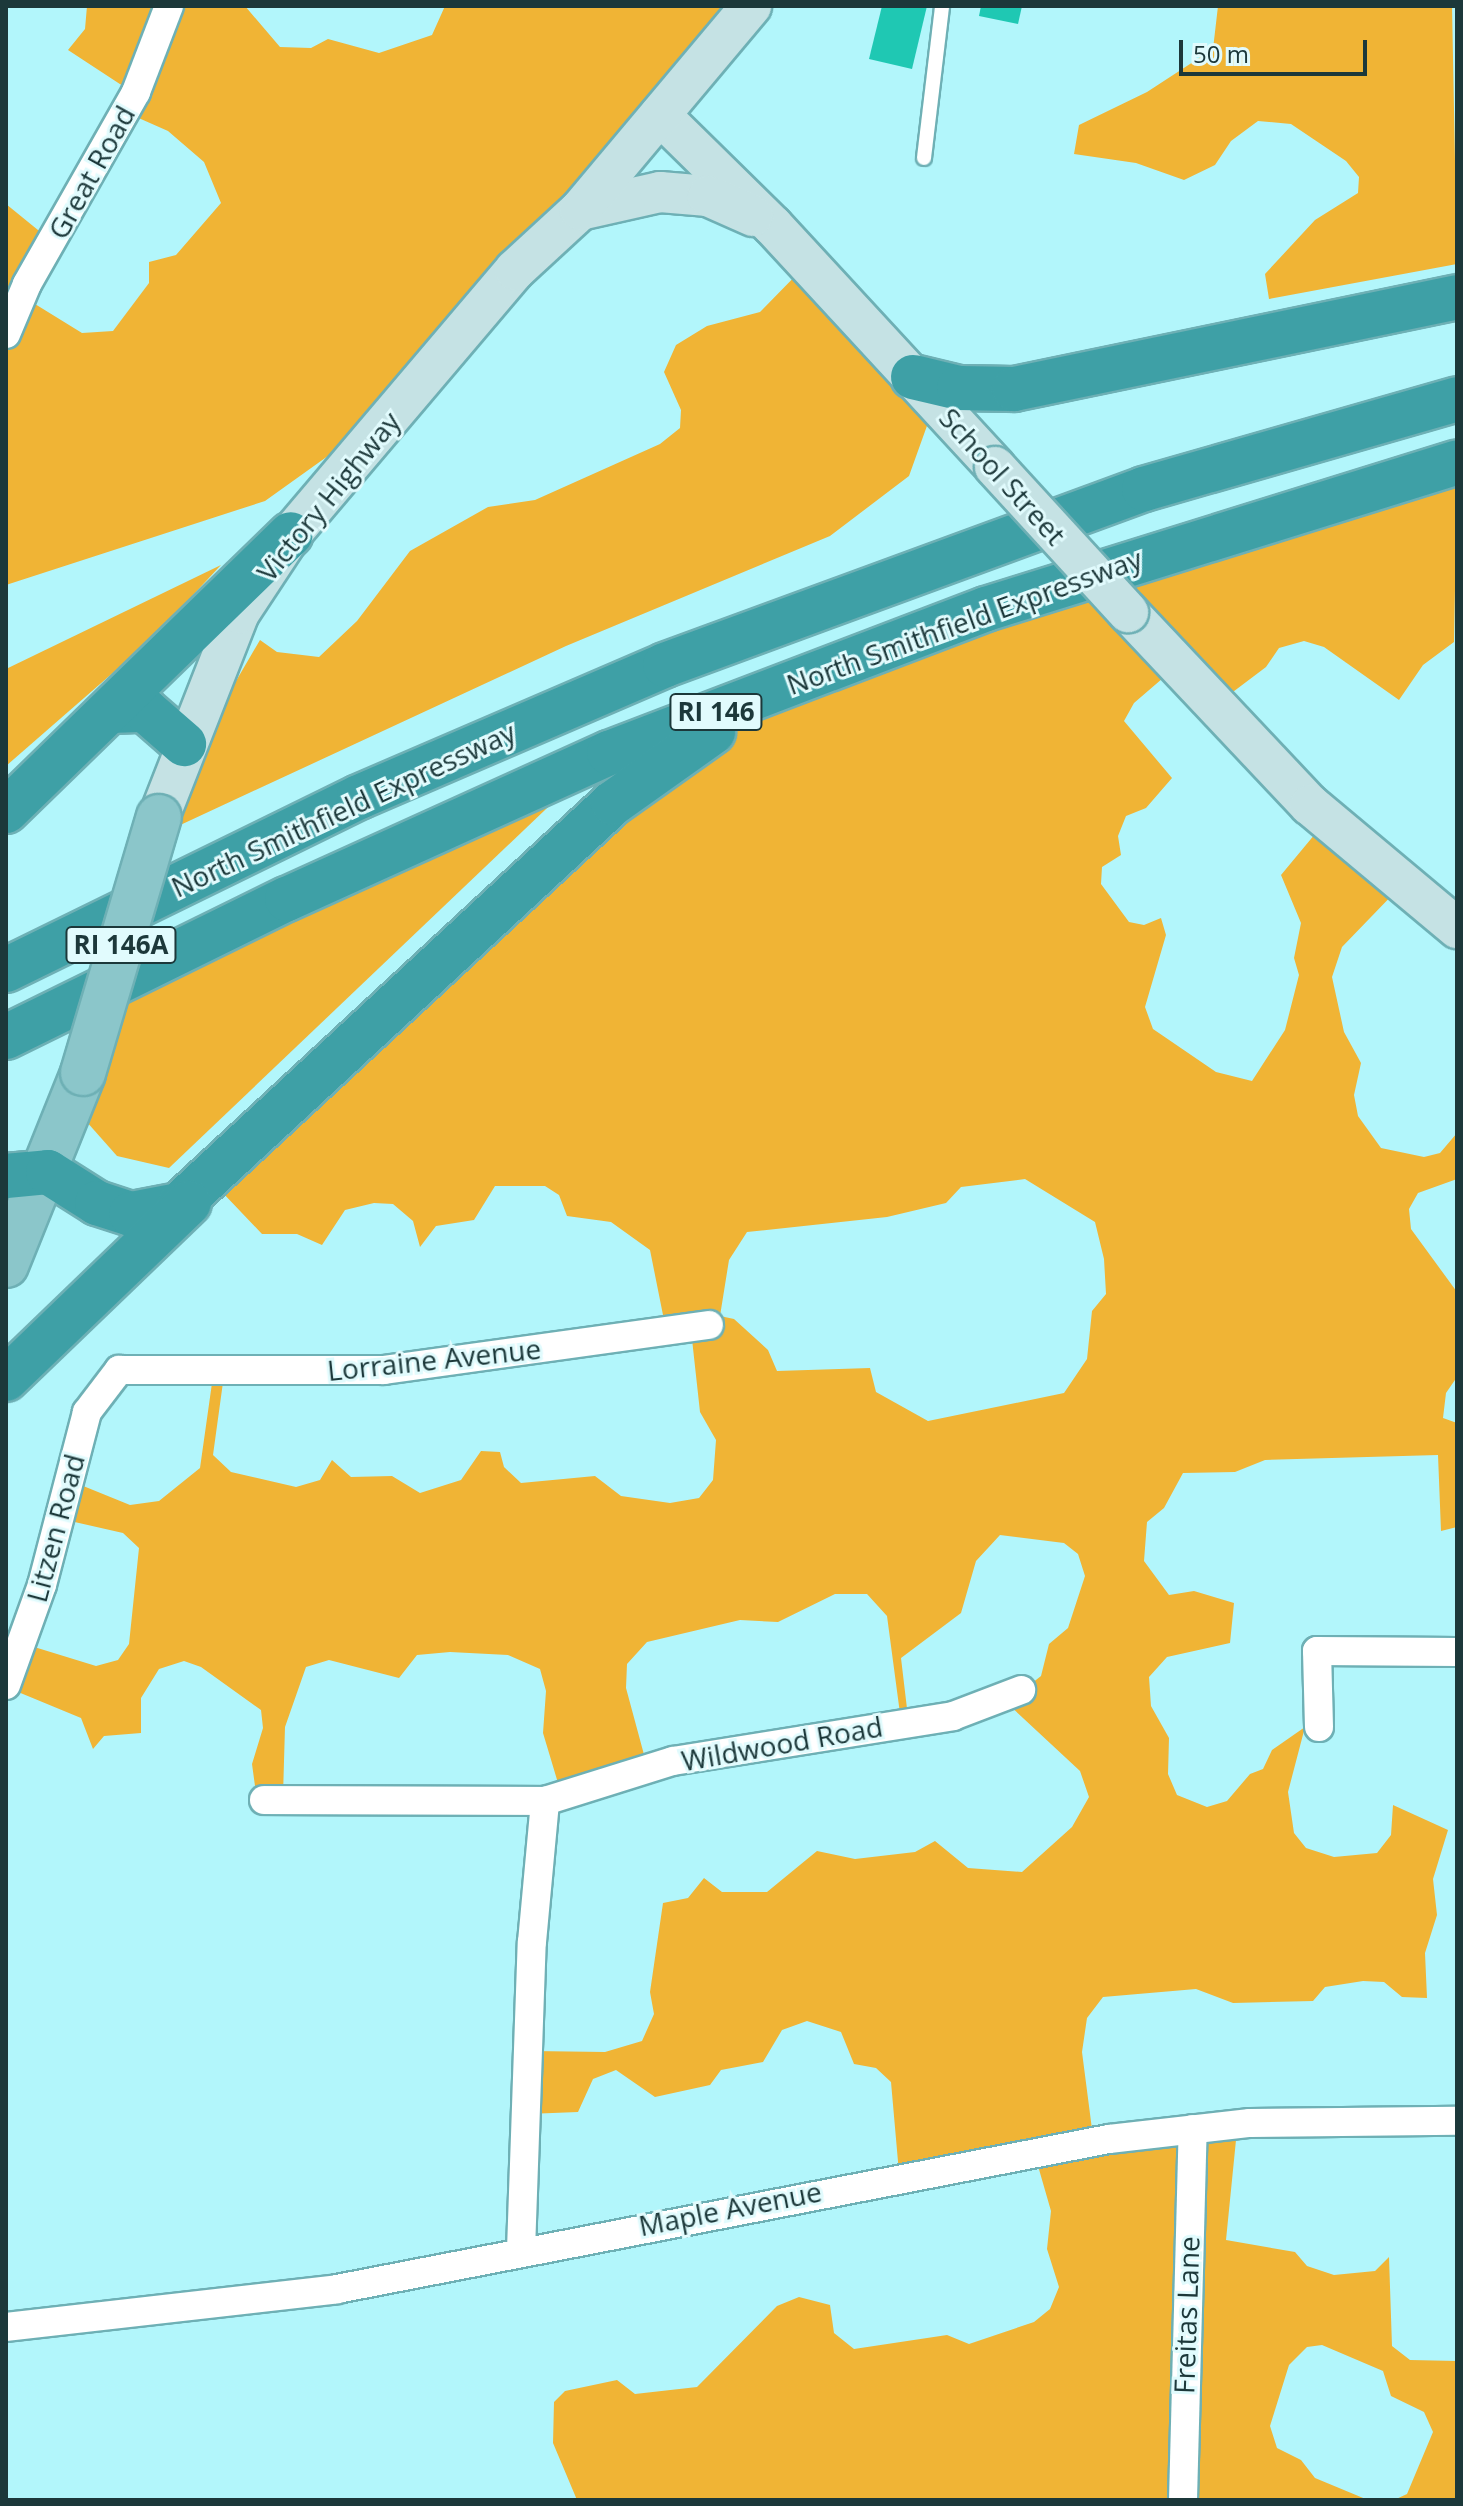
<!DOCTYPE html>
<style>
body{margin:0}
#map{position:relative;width:1463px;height:2506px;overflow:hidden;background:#b2f6fb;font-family:"Open Sans",sans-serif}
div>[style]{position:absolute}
.green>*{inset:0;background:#f0b435}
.building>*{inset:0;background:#1fc8b3}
.roads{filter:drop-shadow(2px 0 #6eb0b5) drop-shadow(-2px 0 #6eb0b5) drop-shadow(0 2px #6eb0b5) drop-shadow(0 -2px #6eb0b5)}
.lane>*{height:14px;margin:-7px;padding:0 7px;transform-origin:7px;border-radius:7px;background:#fff}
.street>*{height:28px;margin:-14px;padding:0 14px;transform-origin:14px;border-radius:14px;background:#fff}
.secondary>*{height:40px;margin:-20px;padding:0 20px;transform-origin:20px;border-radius:20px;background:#c5e2e4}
.primary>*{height:44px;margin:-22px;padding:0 22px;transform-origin:22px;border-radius:22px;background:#8bc6ca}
.highway>*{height:44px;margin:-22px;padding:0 22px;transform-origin:22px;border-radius:22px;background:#3ea0a6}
.bridges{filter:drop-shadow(2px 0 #6eb0b5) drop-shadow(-2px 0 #6eb0b5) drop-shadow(0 2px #6eb0b5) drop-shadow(0 -2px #6eb0b5)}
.secondary-bridge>*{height:40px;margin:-20px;padding:0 20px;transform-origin:20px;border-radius:20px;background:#c5e2e4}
.primary-bridge>*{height:44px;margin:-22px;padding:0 22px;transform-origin:22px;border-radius:22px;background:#8bc6ca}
span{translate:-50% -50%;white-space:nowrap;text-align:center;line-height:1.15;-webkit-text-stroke:6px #e1fbfd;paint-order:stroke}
.shield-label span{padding:2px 6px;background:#e1fbfd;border:2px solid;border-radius:6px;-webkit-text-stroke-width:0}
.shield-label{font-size:26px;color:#1c383a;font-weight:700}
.street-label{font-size:28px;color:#1c383a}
.frame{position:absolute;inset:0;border:8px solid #1c383a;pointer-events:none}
.scale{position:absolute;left:1179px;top:40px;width:188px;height:36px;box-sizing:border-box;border:4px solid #1c383a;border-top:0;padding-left:10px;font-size:24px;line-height:28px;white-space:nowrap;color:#1c383a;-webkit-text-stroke:6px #e1fbfd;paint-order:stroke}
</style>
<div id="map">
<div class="green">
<i style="clip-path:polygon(87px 6px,245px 6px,280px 47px,311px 48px,328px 39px,379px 53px,432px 35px,445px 6px,751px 6px,402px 403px,265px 501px,6px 585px,6px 204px,49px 239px,22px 296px,82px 333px,113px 331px,149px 283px,149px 262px,176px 255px,221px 203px,204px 162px,168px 131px,125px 112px,129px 90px,68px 50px,85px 29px)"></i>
<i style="clip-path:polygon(1218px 6px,1452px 6px,1457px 264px,1269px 299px,1265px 274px,1315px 220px,1358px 193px,1359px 177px,1346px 161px,1291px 124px,1258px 121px,1231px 141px,1215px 165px,1184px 180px,1136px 163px,1074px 154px,1079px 125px,1147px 92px,1213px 49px)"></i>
<i style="clip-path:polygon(806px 265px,928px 423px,909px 476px,830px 536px,566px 646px,176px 827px,215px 717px,260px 640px,277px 652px,319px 657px,357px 621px,410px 551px,488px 507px,535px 500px,660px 444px,680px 428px,681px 410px,664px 372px,676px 345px,707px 326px,760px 312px)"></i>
<i style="clip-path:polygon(evenodd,1457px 483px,1454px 642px,1423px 665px,1399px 700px,1324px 647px,1304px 641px,1279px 648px,1266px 667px,1213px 707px,1170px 672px,1134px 703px,1124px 721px,1172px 778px,1146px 808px,1126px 816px,1118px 836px,1121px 855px,1102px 867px,1101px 884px,1129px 922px,1144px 925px,1161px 918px,1166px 935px,1145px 1007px,1153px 1029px,1216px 1072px,1252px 1081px,1285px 1030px,1299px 975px,1294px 958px,1301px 923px,1281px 875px,1325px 822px,1399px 888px,1342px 947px,1332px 977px,1344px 1032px,1361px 1063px,1354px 1095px,1358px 1116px,1381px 1148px,1424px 1157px,1440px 1153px,1457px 1133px,1457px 1179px,1418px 1193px,1409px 1209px,1411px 1229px,1457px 1292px,1457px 1377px,1446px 1393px,1443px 1418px,1457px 1423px,1457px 1527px,1441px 1531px,1438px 1455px,1265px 1460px,1235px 1472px,1183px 1473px,1164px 1508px,1147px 1522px,1144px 1561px,1169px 1595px,1194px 1591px,1234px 1603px,1230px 1643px,1167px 1657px,1149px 1677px,1151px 1706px,1169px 1738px,1168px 1774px,1177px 1795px,1207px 1807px,1227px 1801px,1250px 1774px,1263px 1769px,1272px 1750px,1305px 1727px,1288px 1792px,1294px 1833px,1306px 1848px,1334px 1857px,1377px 1853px,1391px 1835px,1393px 1805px,1448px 1830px,1433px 1879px,1437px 1915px,1425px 1953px,1427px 1998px,1402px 1997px,1384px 1982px,1363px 1981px,1325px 1987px,1313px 2001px,1233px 2003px,1196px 1989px,1103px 1997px,1087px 2018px,1082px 2052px,1093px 2137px,1237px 2130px,1226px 2240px,1295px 2252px,1307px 2266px,1334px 2275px,1375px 2271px,1389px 2257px,1392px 2346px,1410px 2360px,1457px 2361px,1457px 2500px,1394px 2500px,1407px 2494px,1433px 2432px,1424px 2412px,1391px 2396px,1383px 2371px,1322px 2345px,1307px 2347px,1289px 2365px,1270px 2426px,1277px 2448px,1301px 2460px,1315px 2478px,1368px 2500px,577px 2500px,553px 2443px,554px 2402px,565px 2391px,617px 2380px,635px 2394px,697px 2387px,777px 2306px,799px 2297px,830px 2305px,834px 2333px,854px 2349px,947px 2335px,969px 2344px,1034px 2322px,1050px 2309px,1059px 2287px,1047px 2249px,1051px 2211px,1034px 2152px,899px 2173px,891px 2082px,876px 2068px,854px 2064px,841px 2032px,807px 2021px,782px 2030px,763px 2062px,721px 2070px,710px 2085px,655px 2097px,616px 2070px,593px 2079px,578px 2112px,527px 2114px,532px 2051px,605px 2052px,642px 2041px,654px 2014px,650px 1992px,663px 1903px,688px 1898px,704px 1878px,722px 1892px,767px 1892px,817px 1851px,855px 1859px,915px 1852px,935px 1841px,968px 1868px,1022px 1872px,1072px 1827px,1089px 1797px,1080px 1771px,1007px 1703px,1041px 1676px,1049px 1644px,1068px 1628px,1085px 1576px,1078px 1554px,1064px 1543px,1000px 1535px,976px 1561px,961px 1613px,901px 1658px,908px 1717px,901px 1721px,887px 1616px,867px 1594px,835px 1594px,778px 1622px,740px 1620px,647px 1642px,627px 1664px,626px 1688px,646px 1762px,561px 1793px,543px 1733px,546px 1691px,540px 1669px,508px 1655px,450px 1652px,417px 1655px,399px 1678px,329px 1660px,306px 1667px,285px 1727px,283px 1796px,268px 1801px,255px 1786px,252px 1764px,263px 1728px,261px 1710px,201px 1667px,184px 1661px,159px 1669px,141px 1698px,141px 1733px,104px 1736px,93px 1749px,81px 1718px,6px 1687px,18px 1642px,96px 1666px,118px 1660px,129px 1644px,139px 1548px,123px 1533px,57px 1518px,66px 1479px,130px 1505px,159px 1501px,200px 1468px,213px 1376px,224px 1375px,213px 1455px,231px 1472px,296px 1487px,320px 1480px,332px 1460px,351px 1477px,392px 1476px,420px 1493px,461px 1480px,481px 1451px,500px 1452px,504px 1467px,521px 1483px,595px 1476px,621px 1496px,670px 1503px,699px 1498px,713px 1480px,716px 1440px,700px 1412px,691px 1330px,665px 1325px,650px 1250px,611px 1222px,567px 1216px,559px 1195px,545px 1186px,495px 1186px,474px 1220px,436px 1226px,420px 1247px,413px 1221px,393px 1204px,374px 1203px,345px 1210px,322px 1245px,297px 1234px,262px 1234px,221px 1191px,721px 730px,815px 674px,1457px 483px,1025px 1179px,1095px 1222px,1104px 1259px,1106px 1294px,1092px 1311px,1087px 1359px,1064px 1393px,928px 1421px,876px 1392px,870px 1368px,777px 1371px,768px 1350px,734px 1319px,720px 1316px,729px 1260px,747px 1232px,887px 1217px,946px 1203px,961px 1187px,1025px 1179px)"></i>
<i style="clip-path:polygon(221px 565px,154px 637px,6px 766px,6px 669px)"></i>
<i style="clip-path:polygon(567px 789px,169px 1168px,117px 1156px,78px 1112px,116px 990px)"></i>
</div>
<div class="building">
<i style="clip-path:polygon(882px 6px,927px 6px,912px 69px,869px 59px)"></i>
<i style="clip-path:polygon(981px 6px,1022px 6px,1018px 24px,979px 16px)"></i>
</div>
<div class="roads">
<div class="lane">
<i style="left:924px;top:158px;width:153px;rotate:-83.2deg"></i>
</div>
<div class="street">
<i style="left:6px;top:334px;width:54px;rotate:-67.2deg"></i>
<i style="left:27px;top:284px;width:221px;rotate:-60.4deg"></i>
<i style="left:136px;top:92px;width:92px;rotate:-69deg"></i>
<i style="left:6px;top:1685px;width:106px;rotate:-70.2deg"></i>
<i style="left:42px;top:1585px;width:179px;rotate:-75.4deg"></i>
<i style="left:87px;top:1412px;width:53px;rotate:-52.7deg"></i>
<i style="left:119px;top:1370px;width:265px"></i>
<i style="left:384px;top:1370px;width:328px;rotate:-7.9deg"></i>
<i style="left:1319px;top:1727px;width:76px;rotate:-91.5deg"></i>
<i style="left:1317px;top:1651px;width:140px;rotate:0.4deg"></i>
<i style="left:264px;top:1800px;width:281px;rotate:0.2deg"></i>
<i style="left:545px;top:1801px;width:134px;rotate:-17.4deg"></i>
<i style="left:673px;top:1761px;width:284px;rotate:-9.1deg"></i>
<i style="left:953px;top:1716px;width:73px;rotate:-20.9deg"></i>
<i style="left:521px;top:2250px;width:308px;rotate:-88deg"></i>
<i style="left:532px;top:1942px;width:142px;rotate:-84.7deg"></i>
<i style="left:6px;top:2327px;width:333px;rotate:-6.5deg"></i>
<i style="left:337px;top:2289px;width:786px;rotate:-11deg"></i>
<i style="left:1109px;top:2139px;width:142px;rotate:-6.5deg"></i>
<i style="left:1250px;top:2123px;width:207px;rotate:-0.6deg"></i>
<i style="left:1183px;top:2500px;width:371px;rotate:-88.5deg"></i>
</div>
<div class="secondary">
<i style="left:660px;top:115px;width:158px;rotate:44.5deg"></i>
<i style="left:773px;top:226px;width:328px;rotate:47.3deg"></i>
<i style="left:580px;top:210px;width:82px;rotate:-12.7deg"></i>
<i style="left:660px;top:192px;width:48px;rotate:4.8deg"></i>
<i style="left:708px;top:196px;width:49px;rotate:24deg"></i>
<i style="left:1128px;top:612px;width:265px;rotate:46.7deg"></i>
<i style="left:1310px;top:805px;width:192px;rotate:39.9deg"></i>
<i style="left:159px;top:817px;width:219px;rotate:-68.6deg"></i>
<i style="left:239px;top:613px;width:95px;rotate:-56.6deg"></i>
<i style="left:291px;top:534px;width:346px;rotate:-49.7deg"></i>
<i style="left:515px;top:270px;width:88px;rotate:-42.7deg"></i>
<i style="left:580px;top:210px;width:266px;rotate:-50deg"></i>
</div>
<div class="primary">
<i style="left:6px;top:1265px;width:207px;rotate:-68.1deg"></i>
</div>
<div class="highway">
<i style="left:913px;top:377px;width:47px;rotate:13.4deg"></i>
<i style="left:959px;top:388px;width:55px;rotate:1deg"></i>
<i style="left:1014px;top:389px;width:452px;rotate:-11.7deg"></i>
<i style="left:110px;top:711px;width:35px;rotate:-2deg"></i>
<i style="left:145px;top:710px;width:52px;rotate:41.1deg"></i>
<i style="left:6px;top:811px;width:397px;rotate:-44.2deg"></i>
<i style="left:6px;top:970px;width:393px;rotate:-26.1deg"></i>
<i style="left:359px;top:797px;width:333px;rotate:-23.3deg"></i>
<i style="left:665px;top:665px;width:510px;rotate:-20.17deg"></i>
<i style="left:1144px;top:489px;width:326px;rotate:-16deg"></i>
<i style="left:6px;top:1037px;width:313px;rotate:-26.2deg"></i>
<i style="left:287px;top:899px;width:354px;rotate:-24.4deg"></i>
<i style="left:609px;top:753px;width:404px;rotate:-20.9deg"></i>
<i style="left:986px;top:609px;width:493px;rotate:-17.3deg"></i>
<i style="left:6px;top:1176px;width:42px;rotate:-5.4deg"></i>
<i style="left:48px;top:1172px;width:58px;rotate:32.3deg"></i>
<i style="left:97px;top:1203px;width:36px;rotate:18deg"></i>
<i style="left:131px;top:1214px;width:49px;rotate:-10.6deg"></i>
<i style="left:179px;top:1205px;width:592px;rotate:-42.81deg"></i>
<i style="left:613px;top:803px;width:123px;rotate:-35.4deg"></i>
<i style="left:6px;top:1379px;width:254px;rotate:-43.9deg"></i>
</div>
</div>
<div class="bridges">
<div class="secondary-bridge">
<i style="left:995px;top:467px;width:197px;rotate:47.5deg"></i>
</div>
<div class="primary-bridge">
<i style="left:83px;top:1073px;width:267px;rotate:-73.5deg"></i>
</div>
</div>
<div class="shield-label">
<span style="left:716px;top:712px">RI 146</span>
<span style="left:121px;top:945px">RI 146A</span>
</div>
<div class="street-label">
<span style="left:91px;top:172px;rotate:-61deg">Great Road</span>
<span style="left:1003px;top:476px;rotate:48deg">School Street</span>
<span style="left:328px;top:496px;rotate:-51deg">Victory Highway</span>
<span style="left:964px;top:621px;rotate:-20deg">North Smithfield Expressway</span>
<span style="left:343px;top:809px;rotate:-25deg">North Smithfield Expressway</span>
<span style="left:434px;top:1359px;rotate:-6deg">Lorraine Avenue</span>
<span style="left:55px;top:1528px;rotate:-75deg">Litzen Road</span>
<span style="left:782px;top:1743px;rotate:-10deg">Wildwood Road</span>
<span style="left:730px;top:2208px;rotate:-11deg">Maple Avenue</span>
<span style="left:1186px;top:2315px;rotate:-88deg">Freitas Lane</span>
</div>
<div class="frame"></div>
<div class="scale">50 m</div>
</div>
